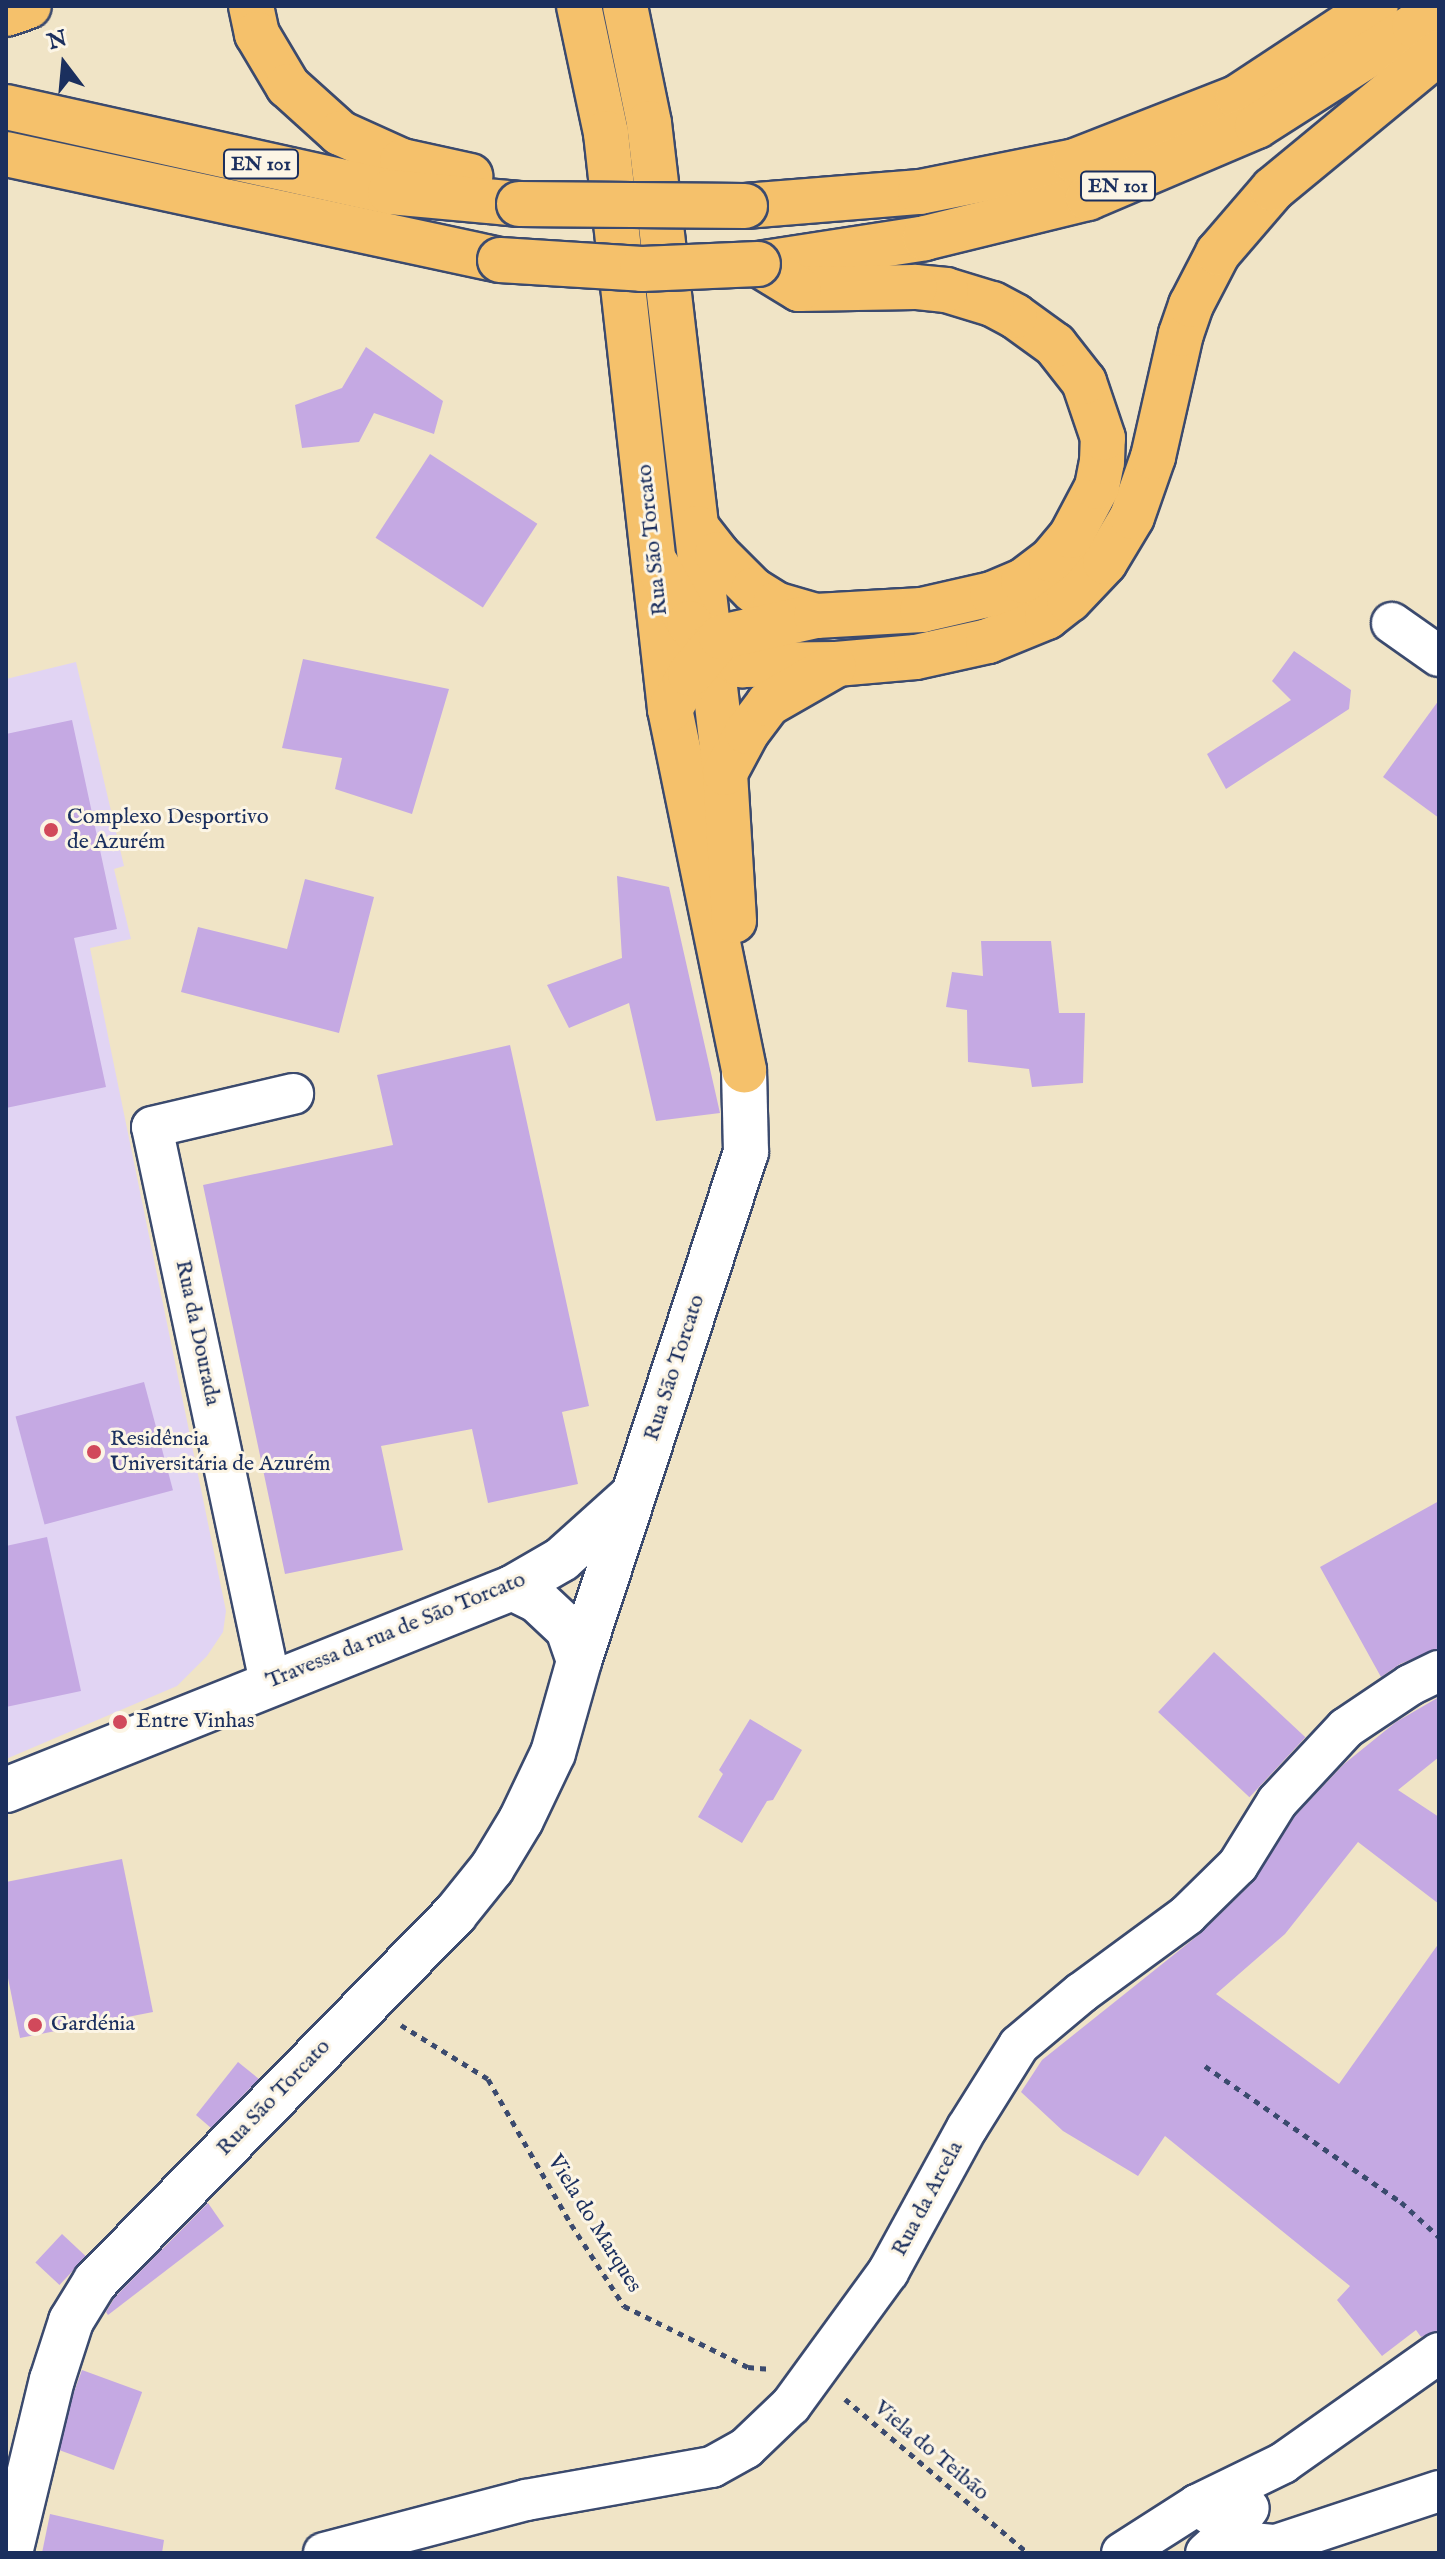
<!DOCTYPE html>
<meta charset="utf-8">
<style>
body{margin:0}
#map{position:relative;width:1445px;height:2559px;overflow:hidden;background:#f0e4c6;font-family:"IM FELL English",serif}
div>[style]{position:absolute}
.built>*{inset:0;background:#e1d4f3}
.building>*{inset:0;background:#c5a9e3;transform-origin:0 0}
.path>*{height:5px;margin-top:-2.5px;transform-origin:0;background:repeating-linear-gradient(90deg,#3b4a6e 0 6px,transparent 0 12px)}
.roads{filter:drop-shadow(2px 0 #3b4a6e) drop-shadow(-2px 0 #3b4a6e) drop-shadow(0 2px #3b4a6e) drop-shadow(0 -2px #3b4a6e)}
.minor>*{height:40px;margin:-20px;padding:0 20px;transform-origin:20px;border-radius:20px;background:#fff}
.tertiary>*{height:44px;margin:-22px;padding:0 22px;transform-origin:22px;border-radius:22px;background:#fff}
.primary>*{height:44px;margin:-22px;padding:0 22px;transform-origin:22px;border-radius:22px;background:#f5c16b}
.trunk>*{height:44px;margin:-22px;padding:0 22px;transform-origin:22px;border-radius:22px;background:#f5c16b}
.bridges{filter:drop-shadow(2px 0 #3b4a6e) drop-shadow(-2px 0 #3b4a6e) drop-shadow(0 2px #3b4a6e) drop-shadow(0 -2px #3b4a6e)}
.trunk-bridge>*{height:44px;margin:-22px;padding:0 22px;transform-origin:22px;border-radius:22px;background:#f5c16b}
.dots>*{width:22px;height:22px;translate:-50% -50%;box-sizing:border-box;border:4px solid #fcf5e5;border-radius:50%}
span{translate:-50% -50%;white-space:nowrap;text-align:center;line-height:1.15;-webkit-text-stroke:6px #fcf5e5;paint-order:stroke}
.shield-label span{padding:2px 6px;background:#fcf5e5;border:2px solid;border-radius:6px;-webkit-text-stroke-width:0}
.shield-label{font-size:20px;color:#1b2f5e;font-weight:700}
.street-label{font-size:22px;color:#1b2f5e}
.poi-label{font-size:22px;color:#1b2f5e}
.left{translate:0 -50%;text-align:left}
.frame{position:absolute;inset:0;border:8px solid #1b2f5e;pointer-events:none}
.north{position:absolute;left:24px;top:24px;width:80px;height:80px;-webkit-text-stroke:6px #fcf5e5;paint-order:stroke;rotate:344deg;font-size:22px;font-weight:700;line-height:32px;text-align:center;color:#1b2f5e}
.north::after{content:'';display:block;margin:auto;width:28px;height:36px;background:#1b2f5e;clip-path:polygon(50% 0,100% 100%,50% 72%,0 100%)}
</style>
<div id="map">
<div class="built">
<i style="clip-path:polygon(76px 662px,124px 866px,114px 869px,131px 939px,90px 948px,226px 1611px,223px 1632px,207px 1656px,177px 1686px,6px 1759px,6px 679px)"></i>
</div>
<div class="building">
<i style="clip-path:polygon(366px 347px,443px 401px,434px 434px,374px 413px,359px 442px,302px 448px,295px 405px,342px 388px)"></i>
<i style="left:430px;top:454px;width:128px;height:100px;rotate:33deg"></i>
<i style="clip-path:polygon(1294px 651px,1351px 690px,1349px 709px,1226px 789px,1207px 754px,1291px 700px,1272px 681px)"></i>
<i style="clip-path:polygon(303px 659px,449px 689px,412px 814px,335px 789px,342px 758px,282px 748px)"></i>
<i style="clip-path:polygon(1439px 700px,1439px 818px,1383px 777px)"></i>
<i style="clip-path:polygon(72px 720px,117px 929px,74px 938px,106px 1087px,6px 1108px,6px 734px)"></i>
<i style="clip-path:polygon(617px 876px,669px 887px,720px 1113px,656px 1121px,629px 1003px,569px 1028px,547px 985px,622px 958px)"></i>
<i style="clip-path:polygon(305px 879px,374px 897px,339px 1033px,181px 992px,198px 927px,287px 949px)"></i>
<i style="clip-path:polygon(981px 941px,1051px 941px,1059px 1013px,1085px 1013px,1083px 1083px,1032px 1087px,1029px 1069px,968px 1062px,967px 1010px,946px 1007px,952px 972px,983px 976px)"></i>
<i style="clip-path:polygon(510px 1045px,589px 1406px,562px 1412px,578px 1484px,488px 1503px,472px 1429px,381px 1446px,403px 1550px,285px 1574px,203px 1185px,393px 1145px,377px 1075px)"></i>
<i style="left:144px;top:1382px;width:112px;height:133px;rotate:75deg"></i>
<i style="clip-path:polygon(1439px 1501px,1439px 1648px,1400px 1664px,1381px 1677px,1320px 1567px)"></i>
<i style="clip-path:polygon(47px 1537px,81px 1691px,6px 1707px,6px 1546px)"></i>
<i style="left:1214px;top:1652px;width:125px;height:82px;rotate:43deg"></i>
<i style="clip-path:polygon(1439px 1697px,1439px 1757px,1398px 1790px,1439px 1817px,1439px 1904px,1358px 1842px,1285px 1934px,1216px 1994px,1339px 2084px,1439px 1943px,1439px 2330px,1421px 2337px,1416px 2330px,1382px 2356px,1337px 2300px,1350px 2286px,1165px 2136px,1138px 2176px,1063px 2131px,1021px 2092px,1042px 2060px,1201px 1933px,1254px 1881px,1295px 1816px,1344px 1764px,1396px 1722px)"></i>
<i style="clip-path:polygon(750px 1719px,802px 1750px,773px 1800px,767px 1801px,742px 1843px,698px 1817px,723px 1774px,719px 1770px)"></i>
<i style="clip-path:polygon(122px 1859px,153px 2012px,20px 2038px,6px 1968px,6px 1882px)"></i>
<i style="clip-path:polygon(238px 2062px,259px 2079px,211px 2128px,196px 2115px)"></i>
<i style="clip-path:polygon(208px 2203px,224px 2226px,108px 2315px,106px 2312px,115px 2297px)"></i>
<i style="left:62px;top:2234px;width:33px;height:39px;rotate:43deg"></i>
<i style="left:82px;top:2370px;width:64px;height:83px;rotate:20deg"></i>
<i style="clip-path:polygon(50px 2514px,164px 2540px,162px 2553px,42px 2553px)"></i>
</div>
<div class="path">
<i style="left:401px;top:2025px;width:102px;rotate:31.8deg"></i>
<i style="left:488px;top:2079px;width:167px;rotate:60.2deg"></i>
<i style="left:571px;top:2224px;width:98px;rotate:57.1deg"></i>
<i style="left:624px;top:2306px;width:138px;rotate:26.2deg"></i>
<i style="left:748px;top:2367px;width:21px;rotate:5deg"></i>
<i style="left:1205px;top:2066px;width:239px;rotate:34.8deg"></i>
<i style="left:1401px;top:2202px;width:52px;rotate:42.6deg"></i>
<i style="left:845px;top:2399px;width:239px;rotate:40.1deg"></i>
</div>
<div class="roads">
<div class="minor">
<i style="left:1392px;top:623px;width:57px;rotate:35.1deg"></i>
<i style="left:270px;top:1682px;width:567px;rotate:-102deg"></i>
<i style="left:152px;top:1127px;width:145px;rotate:-13.2deg"></i>
<i style="left:1197px;top:2505px;width:67px;rotate:34.6deg"></i>
<i style="left:1252px;top:2543px;width:24px;rotate:5deg"></i>
<i style="left:1276px;top:2545px;width:172px;rotate:-18.3deg"></i>
<i style="left:324px;top:2553px;width:209px;rotate:-14.7deg"></i>
<i style="left:526px;top:2500px;width:189px;rotate:-10.1deg"></i>
<i style="left:712px;top:2467px;width:39px;rotate:-29deg"></i>
<i style="left:746px;top:2448px;width:62px;rotate:-43.7deg"></i>
<i style="left:791px;top:2405px;width:165px;rotate:-53.9deg"></i>
<i style="left:888px;top:2272px;width:164px;rotate:-61.3deg"></i>
<i style="left:967px;top:2128px;width:98px;rotate:-57.9deg"></i>
<i style="left:1019px;top:2045px;width:81px;rotate:-40deg"></i>
<i style="left:1081px;top:1993px;width:132px;rotate:-36.3deg"></i>
<i style="left:1187px;top:1915px;width:71px;rotate:-44.4deg"></i>
<i style="left:1238px;top:1865px;width:74px;rotate:-58.2deg"></i>
<i style="left:1277px;top:1802px;width:101px;rotate:-47deg"></i>
<i style="left:1346px;top:1728px;width:77px;rotate:-33.9deg"></i>
<i style="left:1410px;top:1685px;width:32px;rotate:-26deg"></i>
<i style="left:1122px;top:2553px;width:89px;rotate:-32.6deg"></i>
<i style="left:1197px;top:2505px;width:96px;rotate:-26deg"></i>
<i style="left:1283px;top:2463px;width:191px;rotate:-35.2deg"></i>
<i style="left:1206px;top:2553px;width:36px;rotate:-42deg"></i>
<i style="left:1233px;top:2529px;width:26px;rotate:-53deg"></i>
</div>
<div class="tertiary">
<i style="left:512px;top:1588px;width:28px;rotate:26deg"></i>
<i style="left:537px;top:1600px;width:42px;rotate:43.1deg"></i>
<i style="left:568px;top:1629px;width:34px;rotate:71deg"></i>
<i style="left:6px;top:1790px;width:545px;rotate:-21.76deg"></i>
<i style="left:512px;top:1588px;width:58px;rotate:-30.1deg"></i>
<i style="left:562px;top:1559px;width:94px;rotate:-42deg"></i>
<i style="left:10px;top:2553px;width:178px;rotate:-76.4deg"></i>
<i style="left:52px;top:2380px;width:62px;rotate:-72.1deg"></i>
<i style="left:71px;top:2321px;width:46px;rotate:-58.4deg"></i>
<i style="left:95px;top:2282px;width:515px;rotate:-45.63deg"></i>
<i style="left:455px;top:1914px;width:59px;rotate:-51.2deg"></i>
<i style="left:492px;top:1868px;width:56px;rotate:-58.9deg"></i>
<i style="left:521px;top:1820px;width:74px;rotate:-64.5deg"></i>
<i style="left:553px;top:1753px;width:96px;rotate:-74.2deg"></i>
<i style="left:579px;top:1661px;width:536px;rotate:-71.84deg"></i>
<i style="left:746px;top:1152px;width:81px;rotate:-91.4deg"></i>
</div>
<div class="primary">
<i style="left:579px;top:6px;width:130px;rotate:78deg"></i>
<i style="left:606px;top:133px;width:580px;rotate:83.66deg"></i>
<i style="left:670px;top:709px;width:369px;rotate:78.4deg"></i>
<i style="left:625px;top:6px;width:119px;rotate:78.4deg"></i>
<i style="left:649px;top:123px;width:654px;rotate:83.33deg"></i>
<i style="left:725px;top:773px;width:148px;rotate:86.5deg"></i>
</div>
<div class="trunk">
<i style="left:251px;top:6px;width:29px;rotate:78deg"></i>
<i style="left:257px;top:34px;width:61px;rotate:59.2deg"></i>
<i style="left:288px;top:86px;width:70px;rotate:42.1deg"></i>
<i style="left:340px;top:133px;width:68px;rotate:24.3deg"></i>
<i style="left:402px;top:161px;width:70px;rotate:12.4deg"></i>
<i style="left:6px;top:14px;width:24px;rotate:-19deg"></i>
<i style="left:6px;top:107px;width:393px;rotate:12.5deg"></i>
<i style="left:390px;top:192px;width:130px;rotate:5.3deg"></i>
<i style="left:6px;top:154px;width:505px;rotate:12.11deg"></i>
<i style="left:745px;top:206px;width:176px;rotate:-4.6deg"></i>
<i style="left:920px;top:192px;width:158px;rotate:-11.3deg"></i>
<i style="left:1075px;top:161px;width:175px;rotate:-21.4deg"></i>
<i style="left:1238px;top:97px;width:165px;rotate:-33.4deg"></i>
<i style="left:758px;top:264px;width:169px;rotate:-8.8deg"></i>
<i style="left:925px;top:238px;width:168px;rotate:-13.8deg"></i>
<i style="left:1088px;top:198px;width:184px;rotate:-23.1deg"></i>
<i style="left:1257px;top:126px;width:186px;rotate:-32.5deg"></i>
<i style="left:1414px;top:26px;width:31px;rotate:-40deg"></i>
<i style="left:697px;top:528px;width:33px;rotate:52deg"></i>
<i style="left:717px;top:554px;width:51px;rotate:45deg"></i>
<i style="left:753px;top:590px;width:26px;rotate:32deg"></i>
<i style="left:775px;top:604px;width:43px;rotate:16.3deg"></i>
<i style="left:657px;top:565px;width:66px;rotate:61.1deg"></i>
<i style="left:689px;top:623px;width:31px;rotate:50deg"></i>
<i style="left:709px;top:647px;width:38px;rotate:29deg"></i>
<i style="left:742px;top:665px;width:94px;rotate:-0.6deg"></i>
<i style="left:836px;top:664px;width:80px;rotate:-5deg"></i>
<i style="left:916px;top:657px;width:74px;rotate:-12.5deg"></i>
<i style="left:988px;top:641px;width:64px;rotate:-22.1deg"></i>
<i style="left:1047px;top:617px;width:28px;rotate:-38deg"></i>
<i style="left:1069px;top:600px;width:52px;rotate:-46.5deg"></i>
<i style="left:1105px;top:562px;width:52px;rotate:-59deg"></i>
<i style="left:1132px;top:517px;width:64px;rotate:-70.7deg"></i>
<i style="left:1153px;top:457px;width:126px;rotate:-77.2deg"></i>
<i style="left:1181px;top:334px;width:31px;rotate:-71deg"></i>
<i style="left:1191px;top:305px;width:59px;rotate:-62.6deg"></i>
<i style="left:1218px;top:253px;width:84px;rotate:-49.3deg"></i>
<i style="left:1273px;top:189px;width:215px;rotate:-39.5deg"></i>
<i style="left:670px;top:709px;width:40px;rotate:-60.3deg"></i>
<i style="left:690px;top:674px;width:48px;rotate:-50deg"></i>
<i style="left:721px;top:637px;width:97px;rotate:-12.5deg"></i>
<i style="left:816px;top:616px;width:106px;rotate:-3.2deg"></i>
<i style="left:922px;top:610px;width:72px;rotate:-12.9deg"></i>
<i style="left:992px;top:594px;width:34px;rotate:-23deg"></i>
<i style="left:1023px;top:581px;width:35px;rotate:-37deg"></i>
<i style="left:1051px;top:560px;width:31px;rotate:-50deg"></i>
<i style="left:1071px;top:536px;width:55px;rotate:-62deg"></i>
<i style="left:1097px;top:487px;width:25px;rotate:-79deg"></i>
<i style="left:1102px;top:462px;width:24px;rotate:-88deg"></i>
<i style="left:1103px;top:438px;width:59px;rotate:-108.7deg"></i>
<i style="left:1084px;top:382px;width:47px;rotate:-128.1deg"></i>
<i style="left:1055px;top:345px;width:49px;rotate:-144.1deg"></i>
<i style="left:1015px;top:316px;width:26px;rotate:-152deg"></i>
<i style="left:992px;top:304px;width:48px;rotate:-163.1deg"></i>
<i style="left:946px;top:290px;width:31px;rotate:-174deg"></i>
<i style="left:915px;top:287px;width:116px;rotate:179deg"></i>
<i style="left:799px;top:289px;width:48px;rotate:-148.6deg"></i>
<i style="left:725px;top:773px;width:47px;rotate:-61.8deg"></i>
<i style="left:747px;top:732px;width:35px;rotate:-53deg"></i>
<i style="left:768px;top:704px;width:76px;rotate:-29.9deg"></i>
</div>
</div>
<div class="bridges">
<div class="trunk-bridge">
<i style="left:519px;top:204px;width:226px;rotate:0.5deg"></i>
<i style="left:500px;top:260px;width:142px;rotate:3.6deg"></i>
<i style="left:642px;top:269px;width:116px;rotate:-2.5deg"></i>
</div>
</div>
<div class="dots">
<i style="left:51px;top:830px;background:#d1495b"></i>
<i style="left:94px;top:1452px;background:#d1495b"></i>
<i style="left:120px;top:1722px;background:#d1495b"></i>
<i style="left:35px;top:2025px;background:#d1495b"></i>
</div>
<div class="shield-label">
<span style="left:261px;top:164px">EN 101</span>
<span style="left:1118px;top:186px">EN 101</span>
</div>
<div class="street-label">
<span style="left:653px;top:540px;rotate:-96deg">Rua São Torcato</span>
<span style="left:197px;top:1333px;rotate:78deg">Rua da Dourada</span>
<span style="left:675px;top:1368px;rotate:-72deg">Rua São Torcato</span>
<span style="left:396px;top:1631px;rotate:-22deg">Travessa da rua de São Torcato</span>
<span style="left:274px;top:2098px;rotate:-46deg">Rua São Torcato</span>
<span style="left:928px;top:2199px;rotate:-62deg">Rua da Arcela</span>
<span style="left:594px;top:2224px;rotate:58deg">Viela do Marques</span>
<span style="left:931px;top:2451px;rotate:40deg">Viela do Teibão</span>
</div>
<div class="poi-label">
<span class="left" style="left:67px;top:830px">Complexo Desportivo<br>de Azurém</span>
<span class="left" style="left:110px;top:1452px">Residência<br>Universitária de Azurém</span>
<span class="left" style="left:136px;top:1722px">Entre Vinhas</span>
<span class="left" style="left:51px;top:2025px">Gardénia</span>
</div>
<div class="frame"></div>
<div class="north">N</div>
</div>
